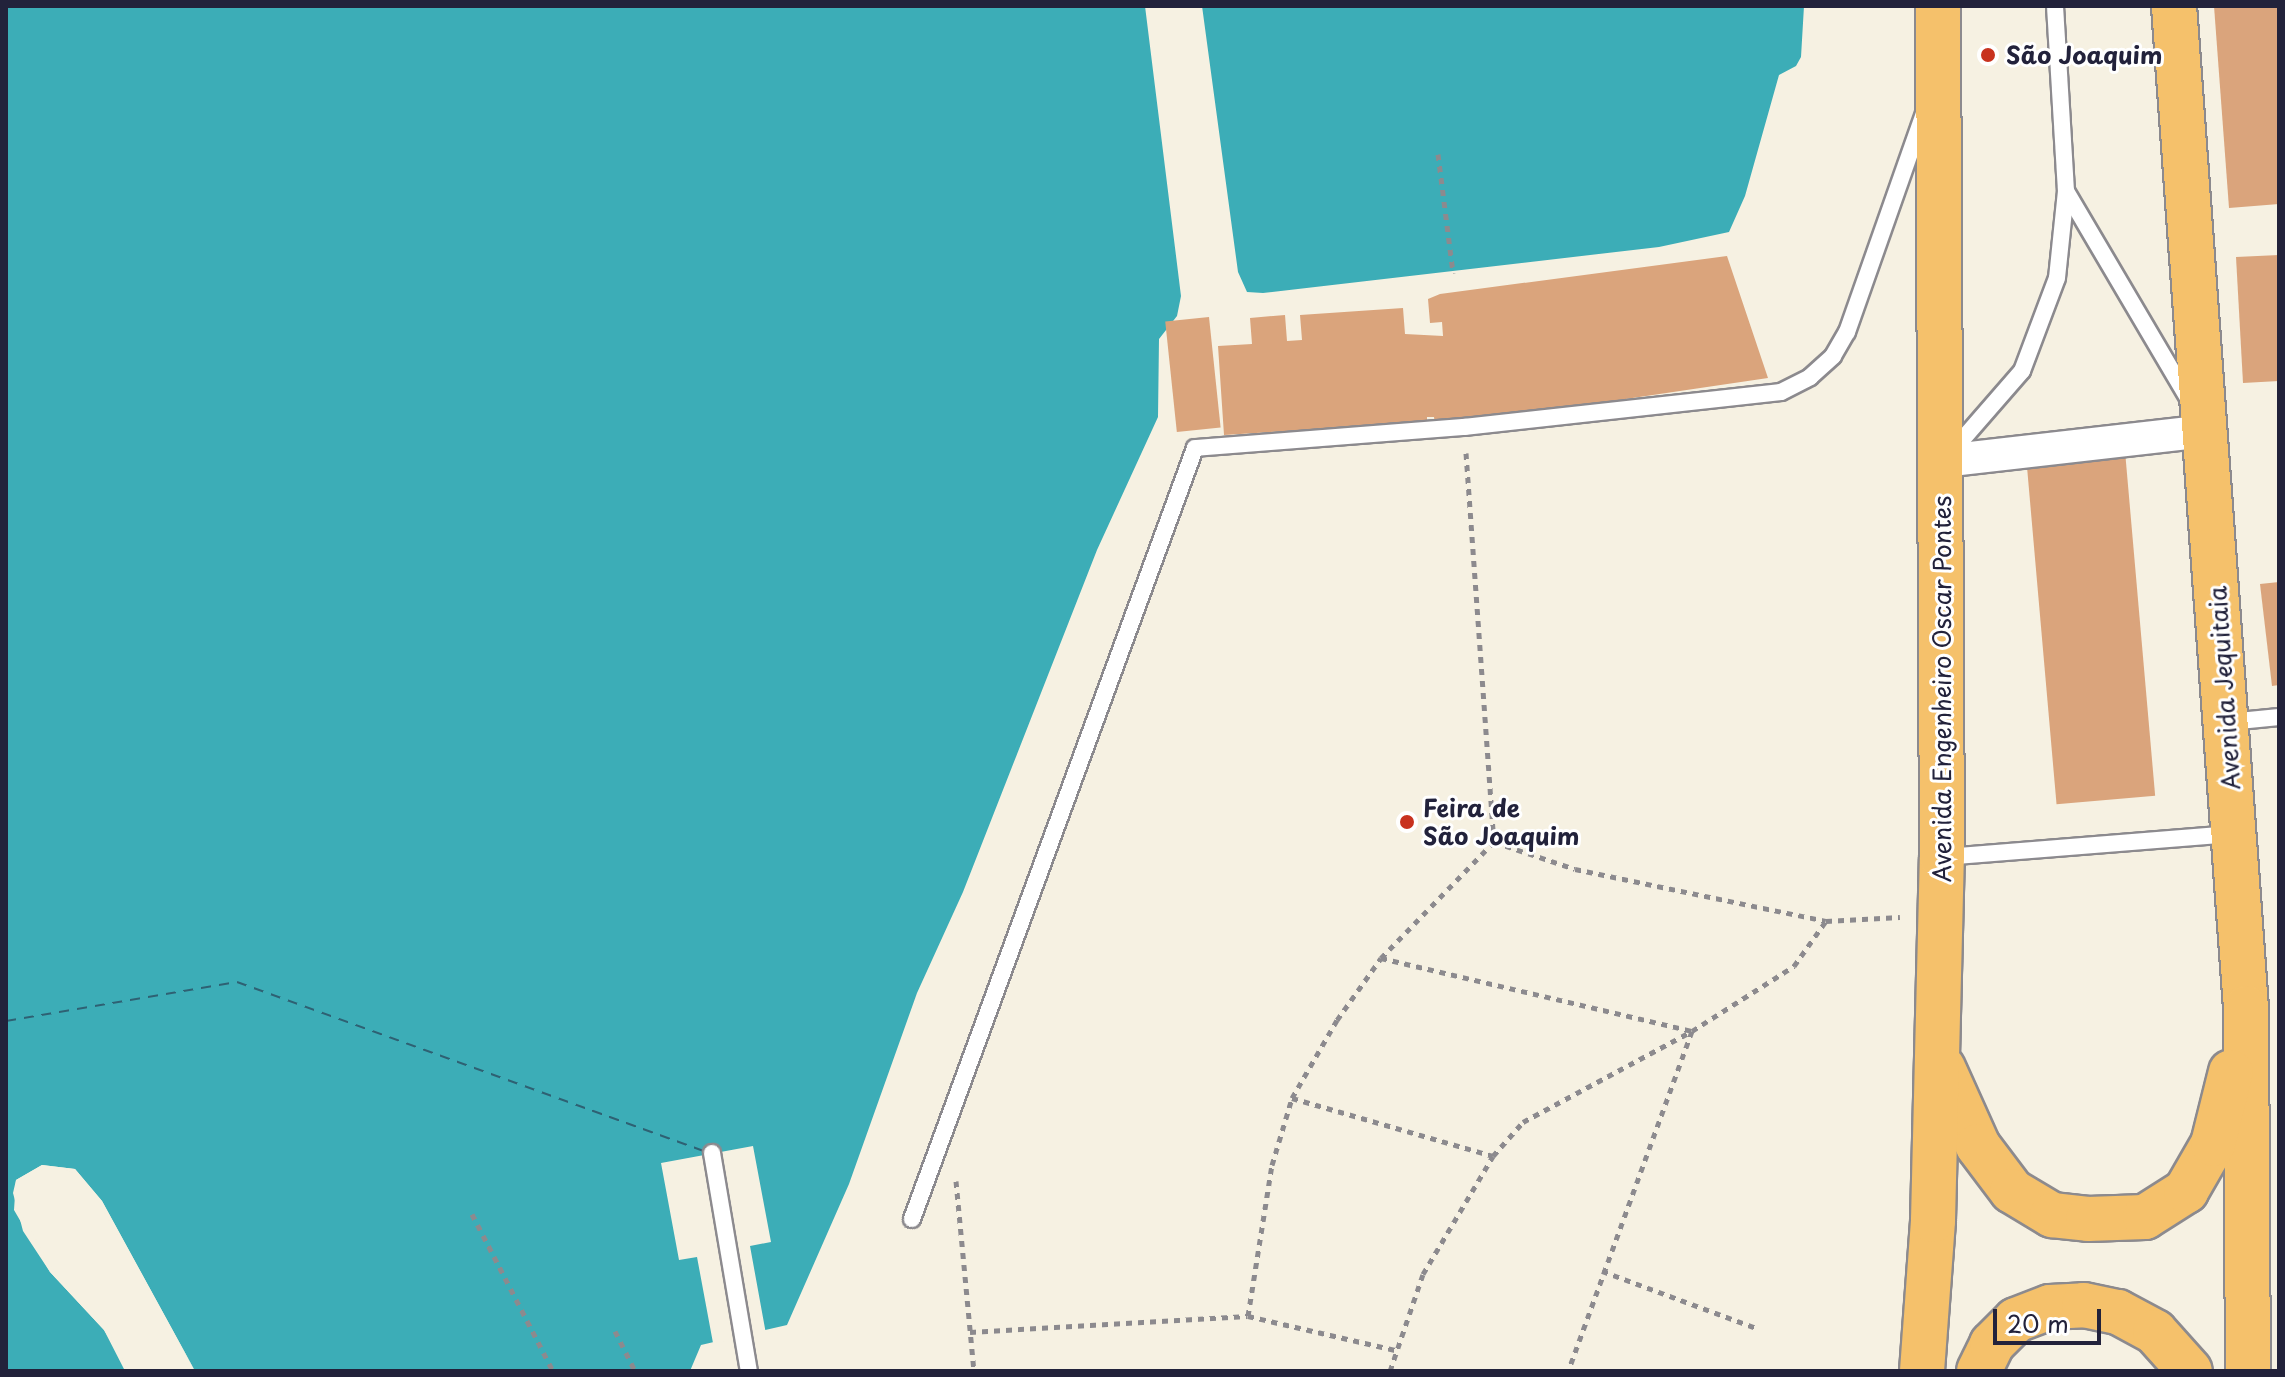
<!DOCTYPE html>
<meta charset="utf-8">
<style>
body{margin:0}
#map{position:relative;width:2285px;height:1377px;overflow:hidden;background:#f6f1e2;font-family:"Playpen Sans",sans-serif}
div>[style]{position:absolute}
.water>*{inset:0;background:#3cadb7}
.pier>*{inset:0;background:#f6f1e2}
.ferry>*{height:2px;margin-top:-1px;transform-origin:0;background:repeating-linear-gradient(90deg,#2e6173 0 10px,transparent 0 18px)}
.building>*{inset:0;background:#daa47c;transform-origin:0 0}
.path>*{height:5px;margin-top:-2.5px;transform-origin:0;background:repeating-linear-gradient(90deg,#8c8a8e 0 6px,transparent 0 12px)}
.roads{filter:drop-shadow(2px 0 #8c8a8e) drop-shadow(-2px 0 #8c8a8e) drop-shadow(0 2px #8c8a8e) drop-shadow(0 -2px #8c8a8e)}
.lane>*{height:16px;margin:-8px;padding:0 8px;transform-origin:8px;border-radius:8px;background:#fff}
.street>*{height:32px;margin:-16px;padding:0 16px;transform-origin:16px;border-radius:16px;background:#fff}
.primary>*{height:44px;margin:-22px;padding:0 22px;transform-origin:22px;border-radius:22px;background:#f5c16b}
.dots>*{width:22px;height:22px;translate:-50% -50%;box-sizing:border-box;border:4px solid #fff;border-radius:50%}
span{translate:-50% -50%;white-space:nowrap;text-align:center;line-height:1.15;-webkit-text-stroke:6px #fff;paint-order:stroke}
.poi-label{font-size:24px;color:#22223b;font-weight:700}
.left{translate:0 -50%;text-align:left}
.street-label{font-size:24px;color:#22223b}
.frame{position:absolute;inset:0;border:8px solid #22223b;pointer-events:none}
.scale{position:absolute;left:1993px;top:1309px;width:108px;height:36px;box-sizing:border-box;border:4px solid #22223b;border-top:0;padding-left:10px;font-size:24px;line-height:28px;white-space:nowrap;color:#22223b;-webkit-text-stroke:6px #fff;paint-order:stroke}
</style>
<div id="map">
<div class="water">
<i style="clip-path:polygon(6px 6px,1145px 6px,1181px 296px,1177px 316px,1159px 339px,1158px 417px,1097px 550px,963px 892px,917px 993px,849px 1184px,787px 1325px,701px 1345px,690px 1371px,195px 1371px,102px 1201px,75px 1169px,42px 1165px,16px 1180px,14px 1210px,50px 1272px,104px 1330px,125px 1371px,6px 1371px)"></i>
<i style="clip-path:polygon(1202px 6px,1804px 6px,1801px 57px,1796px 66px,1779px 75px,1745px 196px,1729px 232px,1659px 247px,1263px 293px,1247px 292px,1238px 272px)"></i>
</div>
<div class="pier">
<i style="clip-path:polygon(753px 1146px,771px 1242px,750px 1246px,766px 1334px,713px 1343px,697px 1257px,679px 1260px,661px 1163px)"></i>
<i style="clip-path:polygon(42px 1165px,75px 1169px,102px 1201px,195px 1371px,99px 1203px,73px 1173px,63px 1169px,43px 1169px,20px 1183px,18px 1209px,54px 1270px,107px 1328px,129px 1371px,104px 1330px,50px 1272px,23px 1231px,13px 1193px,16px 1180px)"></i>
</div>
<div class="ferry">
<i style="left:6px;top:1021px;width:234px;rotate:-9.6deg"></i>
<i style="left:237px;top:982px;width:500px;rotate:19.9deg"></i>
</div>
<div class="building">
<i style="clip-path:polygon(2214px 6px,2279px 6px,2279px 204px,2229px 208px)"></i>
<i style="clip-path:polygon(2279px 255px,2279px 381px,2243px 383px,2236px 257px)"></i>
<i style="clip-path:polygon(1727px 256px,1768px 378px,1435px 427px,1434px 417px,1427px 417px,1427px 422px,1224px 435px,1218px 346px,1252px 344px,1250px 318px,1285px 315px,1287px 341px,1302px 340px,1300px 315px,1403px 308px,1405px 334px,1443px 336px,1442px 322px,1430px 323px,1428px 299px,1440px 294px)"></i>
<i style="left:1209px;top:317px;width:111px;height:44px;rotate:84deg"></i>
<i style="left:2125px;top:451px;width:346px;height:99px;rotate:85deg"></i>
<i style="clip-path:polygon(2279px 582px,2279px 685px,2272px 686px,2260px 584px)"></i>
</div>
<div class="path">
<i style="left:1438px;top:154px;width:120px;rotate:82.8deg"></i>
<i style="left:1466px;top:453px;width:390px;rotate:85.9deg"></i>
<i style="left:1494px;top:842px;width:85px;rotate:18.4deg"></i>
<i style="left:1575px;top:869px;width:256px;rotate:11.7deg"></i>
<i style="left:1381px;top:958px;width:319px;rotate:13.2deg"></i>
<i style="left:1692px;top:1031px;width:362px;rotate:110deg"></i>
<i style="left:1292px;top:1098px;width:209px;rotate:16.1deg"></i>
<i style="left:956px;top:1181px;width:191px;rotate:84.6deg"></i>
<i style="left:472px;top:1214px;width:177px;rotate:62.7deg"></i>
<i style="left:1602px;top:1271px;width:167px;rotate:20.3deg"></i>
<i style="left:1248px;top:1316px;width:153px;rotate:-81deg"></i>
<i style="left:1272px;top:1165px;width:70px;rotate:-73.4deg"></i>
<i style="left:1292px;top:1098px;width:90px;rotate:-60deg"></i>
<i style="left:1337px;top:1020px;width:76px;rotate:-54.6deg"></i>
<i style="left:1381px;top:958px;width:162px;rotate:-45.8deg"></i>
<i style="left:615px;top:1331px;width:45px;rotate:63.4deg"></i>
<i style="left:970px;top:1332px;width:278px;rotate:-3.3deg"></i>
<i style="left:1248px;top:1316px;width:151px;rotate:13deg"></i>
<i style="left:1390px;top:1371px;width:102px;rotate:-71.2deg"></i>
<i style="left:1423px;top:1274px;width:137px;rotate:-59.3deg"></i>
<i style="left:1493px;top:1156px;width:45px;rotate:-48.6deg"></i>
<i style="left:1523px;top:1122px;width:192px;rotate:-28.3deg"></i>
<i style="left:1692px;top:1031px;width:121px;rotate:-32.5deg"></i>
<i style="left:1794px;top:966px;width:55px;rotate:-54.6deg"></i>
<i style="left:1826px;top:921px;width:74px;rotate:-3.1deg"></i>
</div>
<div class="roads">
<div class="lane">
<i style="left:2055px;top:6px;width:185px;rotate:86.6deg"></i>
<i style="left:1948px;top:456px;width:113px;rotate:-49deg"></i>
<i style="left:2022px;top:371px;width:99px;rotate:-69.4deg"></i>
<i style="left:2057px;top:278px;width:87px;rotate:-84.1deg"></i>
<i style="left:2066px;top:191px;width:240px;rotate:59.5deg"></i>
<i style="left:2229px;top:722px;width:50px;rotate:-5.7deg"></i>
<i style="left:1945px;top:857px;width:289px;rotate:-4.6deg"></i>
<i style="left:712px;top:1153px;width:221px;rotate:80.4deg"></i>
<i style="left:912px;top:1219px;width:821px;rotate:-69.84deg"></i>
<i style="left:1195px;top:448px;width:270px;rotate:-4.5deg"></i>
<i style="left:1464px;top:427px;width:319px;rotate:-6.3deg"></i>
<i style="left:1781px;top:392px;width:33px;rotate:-27deg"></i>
<i style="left:1810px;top:377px;width:31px;rotate:-42deg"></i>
<i style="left:1833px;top:356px;width:28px;rotate:-60deg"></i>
<i style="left:1847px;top:332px;width:232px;rotate:-70.6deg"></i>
</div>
<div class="street">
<i style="left:1943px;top:461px;width:265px;rotate:-6.5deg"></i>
</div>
<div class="primary">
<i style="left:2174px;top:6px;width:1005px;rotate:85.89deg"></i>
<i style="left:2246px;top:1008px;width:363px;rotate:89.7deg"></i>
<i style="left:1943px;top:1068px;width:85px;rotate:65.8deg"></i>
<i style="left:1978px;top:1146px;width:56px;rotate:52.9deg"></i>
<i style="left:2012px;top:1191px;width:47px;rotate:31deg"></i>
<i style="left:2052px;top:1215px;width:36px;rotate:6deg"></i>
<i style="left:2088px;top:1219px;width:57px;rotate:-2deg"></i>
<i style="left:2145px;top:1217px;width:49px;rotate:-32.4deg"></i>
<i style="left:2186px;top:1191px;width:54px;rotate:-60.1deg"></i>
<i style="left:2213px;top:1144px;width:74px;rotate:-76deg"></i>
<i style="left:1922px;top:1371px;width:151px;rotate:-85.8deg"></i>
<i style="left:1933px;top:1220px;width:362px;rotate:-88.6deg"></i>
<i style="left:1942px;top:858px;width:852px;rotate:-90.27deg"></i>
<i style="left:1979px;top:1371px;width:30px;rotate:-64deg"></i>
<i style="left:1992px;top:1344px;width:34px;rotate:-45deg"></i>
<i style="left:2016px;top:1320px;width:36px;rotate:-21deg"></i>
<i style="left:2050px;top:1307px;width:34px;rotate:-3deg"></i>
<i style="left:2084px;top:1305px;width:35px;rotate:12deg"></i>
<i style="left:2118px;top:1312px;width:42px;rotate:28.4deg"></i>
<i style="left:2155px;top:1332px;width:52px;rotate:48.1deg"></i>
</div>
</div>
<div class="dots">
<i style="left:1988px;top:55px;background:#c8321e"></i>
<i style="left:1407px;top:822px;background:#c8321e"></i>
</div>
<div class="poi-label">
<span class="left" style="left:2006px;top:55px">São Joaquim</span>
<span class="left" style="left:1423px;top:822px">Feira de<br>São Joaquim</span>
</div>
<div class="street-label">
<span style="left:2224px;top:688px;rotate:-94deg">Avenida Jequitaia</span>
<span style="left:1942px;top:689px;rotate:-90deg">Avenida Engenheiro Oscar Pontes</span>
</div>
<div class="frame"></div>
<div class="scale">20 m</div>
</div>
